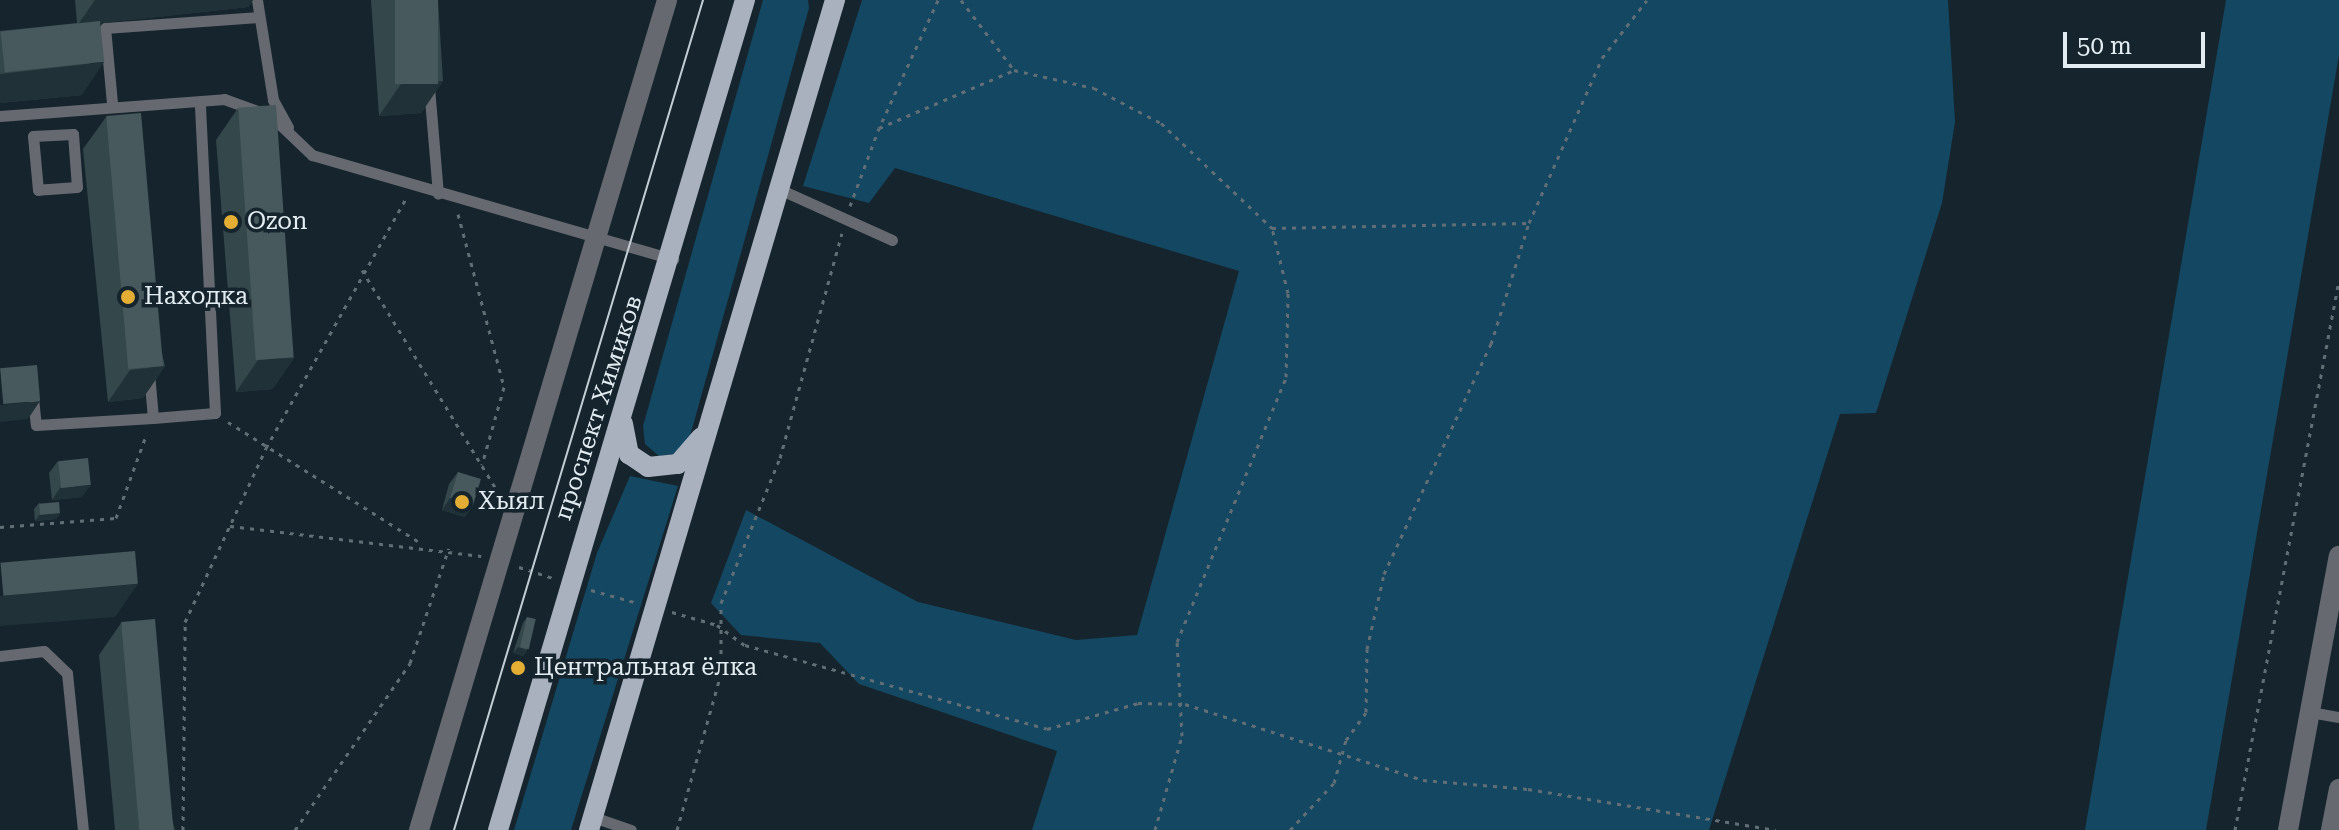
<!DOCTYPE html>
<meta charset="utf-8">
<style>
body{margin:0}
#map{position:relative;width:2339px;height:830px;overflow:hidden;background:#16252d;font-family:"Roboto Serif",serif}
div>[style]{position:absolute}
.green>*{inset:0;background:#144761}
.path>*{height:3px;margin-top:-1.5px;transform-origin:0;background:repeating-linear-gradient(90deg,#616e75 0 4px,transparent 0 10px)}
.service>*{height:11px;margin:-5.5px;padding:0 5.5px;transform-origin:5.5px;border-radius:5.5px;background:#666970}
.minor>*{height:20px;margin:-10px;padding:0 10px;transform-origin:10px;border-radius:10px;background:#666970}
.primary>*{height:20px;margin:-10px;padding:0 10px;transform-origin:10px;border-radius:10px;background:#a9b0be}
.tram>*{height:2px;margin:-1px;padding:0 1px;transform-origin:1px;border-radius:1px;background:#c3ced4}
.wall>*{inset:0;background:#34474a}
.shaded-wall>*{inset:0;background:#203237}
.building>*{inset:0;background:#47595c;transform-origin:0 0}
.dots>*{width:22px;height:22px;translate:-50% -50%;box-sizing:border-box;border:4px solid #16252d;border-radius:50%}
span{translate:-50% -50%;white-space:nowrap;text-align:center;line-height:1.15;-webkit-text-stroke:7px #16252d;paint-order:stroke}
.poi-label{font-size:24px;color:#e2ecf1}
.left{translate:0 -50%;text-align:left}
.street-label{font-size:24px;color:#e2ecf1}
.scale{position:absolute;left:2063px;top:32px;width:142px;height:36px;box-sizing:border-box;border:4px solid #e2ecf1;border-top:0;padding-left:10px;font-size:24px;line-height:28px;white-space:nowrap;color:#e2ecf1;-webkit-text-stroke:6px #16252d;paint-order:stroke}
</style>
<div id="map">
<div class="green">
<i style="clip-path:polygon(763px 0,808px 0,809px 8px,689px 440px,677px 454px,659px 456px,645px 444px,643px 426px)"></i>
<i style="clip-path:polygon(862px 0,1948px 0,1955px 122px,1942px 203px,1876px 413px,1840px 414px,1709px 830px,1032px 830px,1057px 751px,859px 684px,820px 643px,741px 635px,711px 603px,746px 510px,918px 602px,1076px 640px,1137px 635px,1239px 271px,895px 168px,869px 203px,803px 186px)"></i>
<i style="clip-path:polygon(2226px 0,2339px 0,2339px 55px,2206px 830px,2085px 830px)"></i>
<i style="clip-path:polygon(630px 476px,678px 486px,571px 830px,514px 830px,597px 553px)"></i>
</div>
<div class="path">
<i style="left:938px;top:0;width:141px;rotate:114.7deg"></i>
<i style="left:879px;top:128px;width:147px;rotate:-23.2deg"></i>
<i style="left:961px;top:0;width:88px;rotate:52.9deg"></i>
<i style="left:1014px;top:70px;width:82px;rotate:12.7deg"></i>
<i style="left:1094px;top:88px;width:76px;rotate:27.6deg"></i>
<i style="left:1161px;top:123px;width:153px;rotate:43.4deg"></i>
<i style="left:1272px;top:228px;width:257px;rotate:-1.1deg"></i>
<i style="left:850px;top:206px;width:83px;rotate:-69.6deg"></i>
<i style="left:458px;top:214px;width:179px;rotate:75.1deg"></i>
<i style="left:504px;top:387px;width:81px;rotate:105.8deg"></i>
<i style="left:362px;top:270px;width:260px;rotate:58.5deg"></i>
<i style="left:228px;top:422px;width:228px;rotate:32.1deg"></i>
<i style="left:230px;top:526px;width:253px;rotate:6.8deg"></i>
<i style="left:0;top:527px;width:116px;rotate:-4.4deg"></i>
<i style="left:116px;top:518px;width:90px;rotate:-70deg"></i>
<i style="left:519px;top:567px;width:36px;rotate:18deg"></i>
<i style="left:591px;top:590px;width:49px;rotate:15.5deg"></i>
<i style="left:672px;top:612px;width:47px;rotate:16.1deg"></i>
<i style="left:717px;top:625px;width:34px;rotate:36deg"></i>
<i style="left:745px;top:645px;width:313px;rotate:15.5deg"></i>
<i style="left:1047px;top:729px;width:95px;rotate:-15.9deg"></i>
<i style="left:1138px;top:703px;width:47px;rotate:1.2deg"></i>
<i style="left:1185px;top:704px;width:250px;rotate:17.7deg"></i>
<i style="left:1423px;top:780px;width:105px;rotate:4.9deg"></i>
<i style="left:1528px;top:789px;width:251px;rotate:9.4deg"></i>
<i style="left:183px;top:830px;width:208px;rotate:-89.4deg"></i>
<i style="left:185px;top:622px;width:192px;rotate:-65deg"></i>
<i style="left:266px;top:448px;width:288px;rotate:-60.7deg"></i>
<i style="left:295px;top:830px;width:203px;rotate:-55.4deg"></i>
<i style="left:410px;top:663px;width:121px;rotate:-71.3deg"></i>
<i style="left:677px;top:830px;width:163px;rotate:-74.3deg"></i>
<i style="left:721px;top:673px;width:70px;rotate:-90deg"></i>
<i style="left:721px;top:603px;width:157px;rotate:-67.9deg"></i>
<i style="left:780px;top:458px;width:233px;rotate:-74.6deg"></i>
<i style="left:1155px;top:830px;width:98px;rotate:-74deg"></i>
<i style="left:1182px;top:736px;width:94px;rotate:-93deg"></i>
<i style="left:1177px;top:642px;width:287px;rotate:-67.6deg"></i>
<i style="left:1286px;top:377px;width:84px;rotate:-88.6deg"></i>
<i style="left:1288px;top:293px;width:67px;rotate:-103.8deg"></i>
<i style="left:1290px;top:830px;width:64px;rotate:-46.9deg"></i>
<i style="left:1334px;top:783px;width:45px;rotate:-74.4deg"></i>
<i style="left:1346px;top:740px;width:34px;rotate:-54deg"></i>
<i style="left:1366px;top:712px;width:63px;rotate:-89.1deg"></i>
<i style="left:1367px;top:649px;width:77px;rotate:-77.2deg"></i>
<i style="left:1384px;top:574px;width:254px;rotate:-65.1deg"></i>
<i style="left:1491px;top:344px;width:127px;rotate:-72.6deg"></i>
<i style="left:1529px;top:223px;width:180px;rotate:-66.1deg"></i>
<i style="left:1602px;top:58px;width:73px;rotate:-52.2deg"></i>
<i style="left:2235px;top:830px;width:560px;rotate:-79.29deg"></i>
</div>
<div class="service">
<i style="left:257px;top:0;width:101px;rotate:80.9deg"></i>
<i style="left:273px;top:100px;width:31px;rotate:61deg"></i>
<i style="left:429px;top:87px;width:107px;rotate:85.2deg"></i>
<i style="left:112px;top:103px;width:75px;rotate:-95.3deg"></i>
<i style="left:105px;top:28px;width:154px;rotate:-4.1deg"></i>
<i style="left:0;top:116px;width:225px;rotate:-4.3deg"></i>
<i style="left:224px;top:99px;width:50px;rotate:19.9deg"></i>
<i style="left:271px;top:116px;width:57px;rotate:43.6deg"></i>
<i style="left:312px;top:155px;width:376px;rotate:16.1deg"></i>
<i style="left:73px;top:134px;width:53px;rotate:85.7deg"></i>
<i style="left:77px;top:187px;width:39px;rotate:176deg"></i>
<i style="left:38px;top:190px;width:54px;rotate:-95.3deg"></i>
<i style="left:33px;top:136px;width:40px;rotate:-2.9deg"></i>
<i style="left:779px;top:189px;width:124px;rotate:24.3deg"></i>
<i style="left:149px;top:373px;width:45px;rotate:84.9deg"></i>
<i style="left:153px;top:418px;width:62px;rotate:-4.6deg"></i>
<i style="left:215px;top:413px;width:312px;rotate:-92.8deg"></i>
<i style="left:33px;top:398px;width:27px;rotate:84deg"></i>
<i style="left:36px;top:425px;width:117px;rotate:-3.4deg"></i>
<i style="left:0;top:656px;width:44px;rotate:-6.5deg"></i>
<i style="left:44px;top:651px;width:32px;rotate:44deg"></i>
<i style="left:67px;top:673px;width:158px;rotate:84.2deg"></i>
<i style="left:2310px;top:712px;width:29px;rotate:10deg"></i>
<i style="left:593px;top:817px;width:40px;rotate:18.9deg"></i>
</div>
<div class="minor">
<i style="left:419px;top:830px;width:866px;rotate:-73.36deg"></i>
<i style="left:2288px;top:830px;width:279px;rotate:-79.5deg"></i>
<i style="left:2331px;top:830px;width:42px;rotate:-79deg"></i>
</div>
<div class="primary">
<i style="left:623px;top:424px;width:31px;rotate:79deg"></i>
<i style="left:629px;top:454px;width:23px;rotate:34deg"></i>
<i style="left:648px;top:467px;width:30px;rotate:-6deg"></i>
<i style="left:678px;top:464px;width:35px;rotate:-49deg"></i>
<i style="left:498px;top:830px;width:866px;rotate:-73.43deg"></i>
<i style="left:589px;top:830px;width:866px;rotate:-73.49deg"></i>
</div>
<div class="tram">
<i style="left:454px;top:830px;width:867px;rotate:-73.3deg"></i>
</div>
<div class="wall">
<i style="clip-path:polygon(75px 0,253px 0,248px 7px,100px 23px,82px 95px,0 103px,0 31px,77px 23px)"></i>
<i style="clip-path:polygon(371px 0,438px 0,443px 81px,421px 113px,379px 116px)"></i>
<i style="clip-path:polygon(238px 108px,273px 389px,236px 392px,216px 140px)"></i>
<i style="clip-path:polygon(106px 117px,165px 366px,143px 398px,108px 402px,83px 149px)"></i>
<i style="clip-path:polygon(58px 461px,82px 497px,52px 500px,49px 473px)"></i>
<i style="clip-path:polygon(458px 472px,465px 517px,442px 510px,449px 484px)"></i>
<i style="clip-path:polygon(39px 503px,60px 513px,56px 519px,35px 521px,34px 509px)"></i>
<i style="clip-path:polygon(527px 617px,527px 650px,523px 656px,513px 653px,523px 623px)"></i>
<i style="clip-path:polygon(121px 623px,175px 830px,115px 830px,99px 655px)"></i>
</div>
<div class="shaded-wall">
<i style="clip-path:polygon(95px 0,253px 0,248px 7px,77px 26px)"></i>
<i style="clip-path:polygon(104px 62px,82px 95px,0 103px,0 74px)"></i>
<i style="clip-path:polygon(443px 81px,421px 113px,379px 116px,401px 84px)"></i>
<i style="clip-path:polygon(295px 357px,273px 389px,236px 392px,258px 360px)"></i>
<i style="clip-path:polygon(165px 366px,143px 398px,108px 402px,130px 370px)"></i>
<i style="clip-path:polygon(40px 401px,28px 419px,0 422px,0 405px)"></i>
<i style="clip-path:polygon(91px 485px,82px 497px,52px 500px,60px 488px)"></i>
<i style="clip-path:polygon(450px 498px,474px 505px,465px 517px,442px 510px)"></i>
<i style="clip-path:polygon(60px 513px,56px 519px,35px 521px,39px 515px)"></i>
<i style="clip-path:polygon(138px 584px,115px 617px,0 626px,0 596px)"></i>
<i style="clip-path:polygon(518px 647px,527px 650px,523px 656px,513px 653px)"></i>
</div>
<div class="building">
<i style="left:395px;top:0;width:43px;height:84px"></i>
<i style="left:100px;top:21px;width:41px;height:100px;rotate:84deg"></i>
<i style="left:276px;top:105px;width:253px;height:38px;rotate:86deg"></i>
<i style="left:141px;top:113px;width:254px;height:35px;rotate:85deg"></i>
<i style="left:37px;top:365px;width:36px;height:37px;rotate:85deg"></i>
<i style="left:88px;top:458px;width:27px;height:30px;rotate:84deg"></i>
<i style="left:458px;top:472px;width:24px;height:27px;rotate:17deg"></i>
<i style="left:59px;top:502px;width:11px;height:20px;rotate:85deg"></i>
<i style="left:135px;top:551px;width:33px;height:135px;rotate:85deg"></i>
<i style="left:527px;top:617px;width:9px;height:31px;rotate:13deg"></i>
<i style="left:155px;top:619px;width:212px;height:34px;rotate:85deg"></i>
</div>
<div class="dots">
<i style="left:231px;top:222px;background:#e4ae35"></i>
<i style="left:128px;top:297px;background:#e4ae35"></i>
<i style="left:462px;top:502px;background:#e4ae35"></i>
<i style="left:518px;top:668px;background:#e4ae35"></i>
</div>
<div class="poi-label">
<span class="left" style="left:247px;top:222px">Ozon</span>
<span class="left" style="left:144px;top:297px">Находка</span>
<span class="left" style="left:478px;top:502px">Хыял</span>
<span class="left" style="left:534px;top:668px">Центральная ёлка</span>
</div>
<div class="street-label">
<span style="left:599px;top:408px;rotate:-72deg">проспект Химиков</span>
</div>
<div class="scale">50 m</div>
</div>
